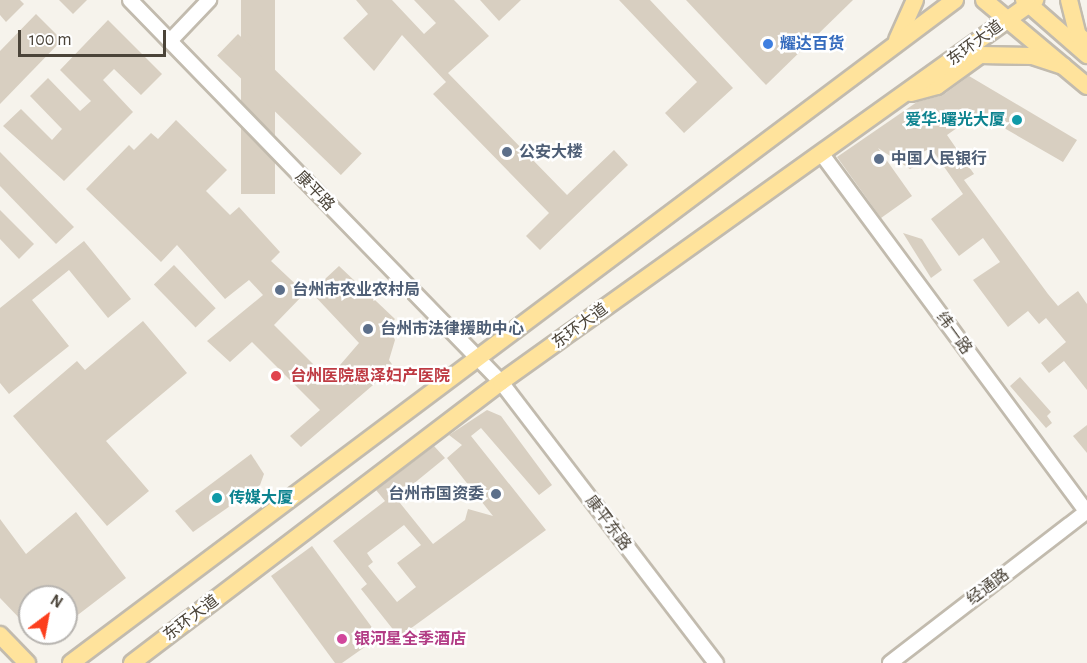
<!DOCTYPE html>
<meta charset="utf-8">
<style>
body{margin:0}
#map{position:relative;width:1087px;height:663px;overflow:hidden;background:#f6f3ec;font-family:"Alegreya Sans","Noto Sans SC",sans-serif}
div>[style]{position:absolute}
.building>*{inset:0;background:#d8cfc1;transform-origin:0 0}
.roads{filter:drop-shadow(2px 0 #c2bbae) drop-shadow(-2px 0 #c2bbae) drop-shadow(0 2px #c2bbae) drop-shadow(0 -2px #c2bbae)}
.minor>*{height:14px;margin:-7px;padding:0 7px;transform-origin:7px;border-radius:7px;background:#fff}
.major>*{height:16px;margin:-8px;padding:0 8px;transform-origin:8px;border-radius:8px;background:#ffe39c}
.dots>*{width:16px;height:16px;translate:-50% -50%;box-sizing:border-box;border:3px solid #fff;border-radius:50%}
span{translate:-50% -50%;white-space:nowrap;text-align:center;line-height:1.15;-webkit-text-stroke:5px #fff;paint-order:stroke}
.street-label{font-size:16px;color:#4b4439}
.shop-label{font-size:16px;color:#366cbe;font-weight:700}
.left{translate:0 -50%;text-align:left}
.culture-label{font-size:16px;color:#0d838f;font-weight:700}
.right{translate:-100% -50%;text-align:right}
.service-label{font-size:16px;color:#4e5e75;font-weight:700}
.health-label{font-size:16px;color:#be3a42;font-weight:700}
.hotel-label{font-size:16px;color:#b23c85;font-weight:700}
.north{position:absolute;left:18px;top:585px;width:60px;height:60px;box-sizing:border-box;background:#fff;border:2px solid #b7b4b0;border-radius:50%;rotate:32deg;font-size:16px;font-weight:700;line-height:24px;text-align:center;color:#4b4439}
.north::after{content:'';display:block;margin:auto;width:21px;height:27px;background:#fc3f1d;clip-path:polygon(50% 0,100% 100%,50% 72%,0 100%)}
.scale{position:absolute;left:18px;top:30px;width:148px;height:27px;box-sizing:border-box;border:3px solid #4b4439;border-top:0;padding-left:8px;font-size:18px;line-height:21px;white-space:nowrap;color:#4b4439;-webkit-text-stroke:4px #fff;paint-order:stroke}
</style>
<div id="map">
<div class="building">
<i style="clip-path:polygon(0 0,20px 0,24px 4px,6px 22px,0 15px)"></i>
<i style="clip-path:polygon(59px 0,87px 0,73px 14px)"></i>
<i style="left:241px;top:0;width:34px;height:194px"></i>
<i style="clip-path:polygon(356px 0,392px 0,424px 34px,436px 23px,414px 0,454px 0,489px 36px,448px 73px,567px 195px,614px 150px,628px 165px,540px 250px,526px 236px,549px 213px,433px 94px,446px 82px,402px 35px,374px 71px,343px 38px,368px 14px)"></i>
<i style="clip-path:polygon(480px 0,521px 0,499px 21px)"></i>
<i style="clip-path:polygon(619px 0,650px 0,733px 88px,684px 133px,665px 113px,697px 82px)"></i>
<i style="clip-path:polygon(686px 0,853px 0,766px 85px)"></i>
<i style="clip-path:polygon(36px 14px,62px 40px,0 104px,0 51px)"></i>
<i style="clip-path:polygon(108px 20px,162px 74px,141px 95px,114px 69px,103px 80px,133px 112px,64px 181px,3px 126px,21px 109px,52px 140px,62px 129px,30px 96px,48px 78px,80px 111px,91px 101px,60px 70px)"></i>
<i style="left:238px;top:34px;width:172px;height:30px;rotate:44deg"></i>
<i style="clip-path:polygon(969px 76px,1077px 140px,1063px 162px,978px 113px,947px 135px,974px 174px,964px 180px,1048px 294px,1058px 306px,1078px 291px,1087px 304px,1087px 390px,1064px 361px,1049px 373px,1041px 363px,1066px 342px,1046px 318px,1039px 324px,1028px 311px,1008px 327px,973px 280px,1000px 262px,983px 238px,959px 256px,931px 219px,963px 194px,931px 148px,917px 155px,919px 164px,910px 169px,878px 148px,912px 196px,881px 218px,837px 157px,917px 102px,943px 95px)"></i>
<i style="clip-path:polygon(176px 120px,227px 170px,206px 191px,230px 215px,239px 207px,280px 252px,271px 261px,305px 293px,274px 325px,328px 379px,359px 343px,311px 292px,339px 266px,395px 319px,389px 326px,395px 340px,389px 360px,394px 367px,301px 447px,290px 436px,320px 410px,252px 342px,230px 362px,207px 341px,263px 295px,249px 280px,225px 299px,177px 245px,161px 262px,86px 189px,129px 145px,134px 150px,151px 133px,158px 139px)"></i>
<i style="clip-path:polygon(0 152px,74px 227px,56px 244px,0 186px)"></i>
<i style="clip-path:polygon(0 210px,34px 244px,19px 259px,0 239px)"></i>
<i style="clip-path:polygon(903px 233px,922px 239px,942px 270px,931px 278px)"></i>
<i style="clip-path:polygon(84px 241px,131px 299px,108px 318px,69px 270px,32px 300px,69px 346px,9px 394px,0 383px,0 308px)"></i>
<i style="left:174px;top:265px;width:60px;height:28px;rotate:46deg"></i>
<i style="clip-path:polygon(143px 321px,187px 373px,106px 441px,149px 491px,107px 526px,13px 416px,77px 361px,85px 370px)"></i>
<i style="clip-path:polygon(1020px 377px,1051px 412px,1047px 416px,1052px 423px,1046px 428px,1010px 386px)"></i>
<i style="clip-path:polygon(evenodd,487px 410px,501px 416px,552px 485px,539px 495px,481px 428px,471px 436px,546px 530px,399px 637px,361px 589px,367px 584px,333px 541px,385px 501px,376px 490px,434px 446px,445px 458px,396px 498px,433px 544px,465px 520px,468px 509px,493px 516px,447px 458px,462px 445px,449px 435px,487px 410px,404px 525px,421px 545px,397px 563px,416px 587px,397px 602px,368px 566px,373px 562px,367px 553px,404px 525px)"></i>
<i style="clip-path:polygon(1087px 425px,1087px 453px,1073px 436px)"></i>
<i style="clip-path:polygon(251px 454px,264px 474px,260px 485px,193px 532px,175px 511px)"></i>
<i style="clip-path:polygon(76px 512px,126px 578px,66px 624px,66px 597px,30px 597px,30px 624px,25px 624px,0 598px,0 519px,26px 554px)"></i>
<i style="clip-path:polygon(312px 546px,379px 637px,342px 663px,335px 663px,271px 576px)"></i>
</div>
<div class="roads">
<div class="minor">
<i style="left:130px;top:0;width:533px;rotate:45.84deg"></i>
<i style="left:501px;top:382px;width:354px;rotate:52.6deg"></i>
<i style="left:170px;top:41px;width:57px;rotate:-46.4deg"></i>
<i style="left:821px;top:153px;width:448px;rotate:53.5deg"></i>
<i style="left:890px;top:663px;width:247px;rotate:-37.6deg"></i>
</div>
<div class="major">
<i style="left:984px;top:0;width:134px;rotate:39.9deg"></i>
<i style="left:1024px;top:0;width:84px;rotate:41.1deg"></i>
<i style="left:1069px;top:0;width:36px;rotate:76deg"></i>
<i style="left:1078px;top:35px;width:12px;rotate:42deg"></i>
<i style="left:897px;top:40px;width:44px;rotate:-65.8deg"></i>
<i style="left:911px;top:93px;width:27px;rotate:-15deg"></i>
<i style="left:937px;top:86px;width:53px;rotate:-35.8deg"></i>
<i style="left:980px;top:55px;width:52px;rotate:1.1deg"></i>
<i style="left:1032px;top:56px;width:33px;rotate:18deg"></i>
<i style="left:0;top:635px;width:39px;rotate:46deg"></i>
<i style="left:71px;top:663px;width:1105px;rotate:-36.87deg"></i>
<i style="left:132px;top:663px;width:464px;rotate:-37.3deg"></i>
<i style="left:501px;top:382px;width:657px;rotate:-35.58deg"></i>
</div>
</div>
<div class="dots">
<i style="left:768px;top:44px;background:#3f7fe0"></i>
<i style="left:1017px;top:120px;background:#0f9aa8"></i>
<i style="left:507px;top:152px;background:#5c6f8a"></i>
<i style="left:879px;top:159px;background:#5c6f8a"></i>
<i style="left:280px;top:290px;background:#5c6f8a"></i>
<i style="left:368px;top:329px;background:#5c6f8a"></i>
<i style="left:276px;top:376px;background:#e0444e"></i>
<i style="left:496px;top:494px;background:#5c6f8a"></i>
<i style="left:217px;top:498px;background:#0f9aa8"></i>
<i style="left:342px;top:639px;background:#d1479c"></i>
</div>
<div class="street-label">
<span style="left:975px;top:43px;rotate:-36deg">东环大道</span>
<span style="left:315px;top:191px;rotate:46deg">康平路</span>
<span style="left:580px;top:326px;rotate:-36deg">东环大道</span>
<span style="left:954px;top:333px;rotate:54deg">纬一路</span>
<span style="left:608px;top:523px;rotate:53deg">康平东路</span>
<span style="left:988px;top:587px;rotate:-37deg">经通路</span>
<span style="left:191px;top:618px;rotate:-37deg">东环大道</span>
</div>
<div class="shop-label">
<span class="left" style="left:780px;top:44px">耀达百货</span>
</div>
<div class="culture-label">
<span class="right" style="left:1005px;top:120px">爱华·曙光大厦</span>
<span class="left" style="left:229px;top:498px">传媒大厦</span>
</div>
<div class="service-label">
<span class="left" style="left:519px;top:152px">公安大楼</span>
<span class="left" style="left:891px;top:159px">中国人民银行</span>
<span class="left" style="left:292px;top:290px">台州市农业农村局</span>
<span class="left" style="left:380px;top:329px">台州市法律援助中心</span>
<span class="right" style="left:484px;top:494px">台州市国资委</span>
</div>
<div class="health-label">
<span class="left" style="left:290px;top:376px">台州医院恩泽妇产医院</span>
</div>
<div class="hotel-label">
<span class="left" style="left:354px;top:639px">银河星全季酒店</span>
</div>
<div class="north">N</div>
<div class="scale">100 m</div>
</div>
